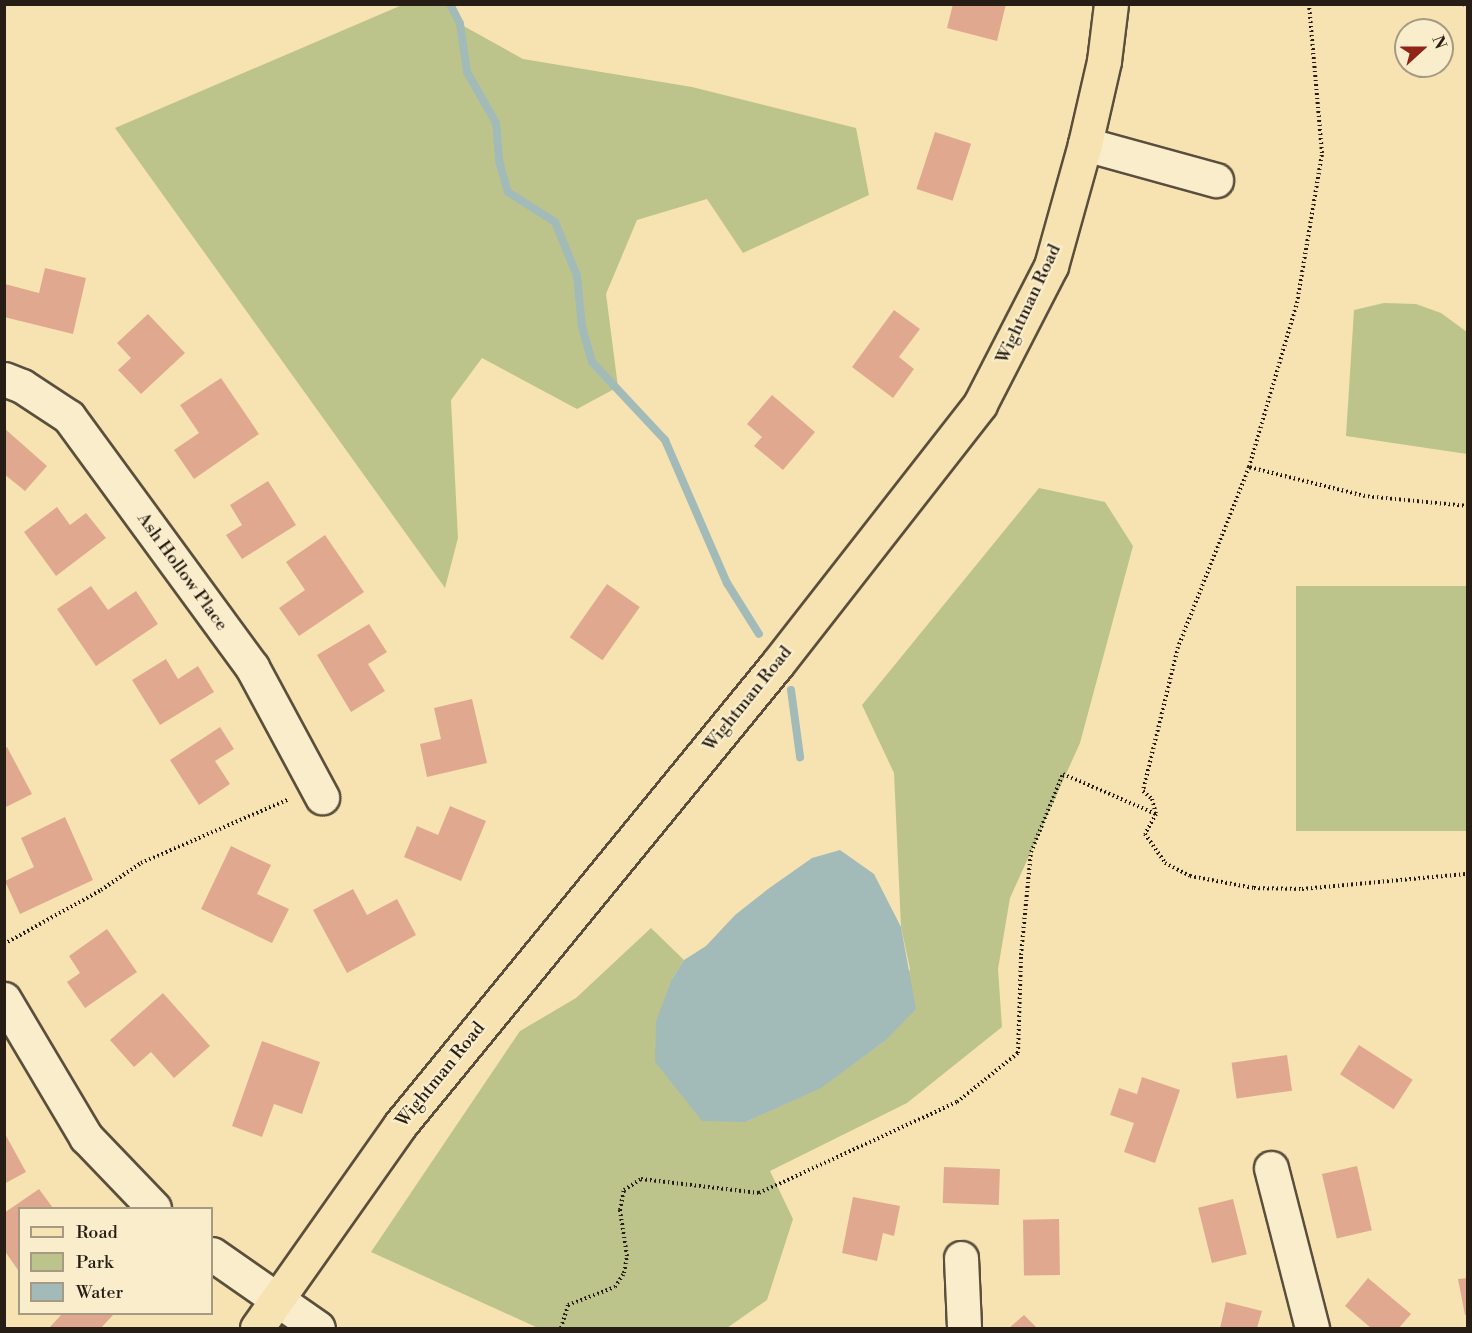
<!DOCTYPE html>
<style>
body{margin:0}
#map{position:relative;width:1472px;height:1333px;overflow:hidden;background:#f7e3b1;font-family:"Libre Bodoni",serif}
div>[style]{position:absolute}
.green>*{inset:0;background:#bcc48c;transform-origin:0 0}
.water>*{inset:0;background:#a3bbb8}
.stream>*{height:8px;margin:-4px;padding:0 4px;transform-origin:4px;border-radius:4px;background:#a3bbb8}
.building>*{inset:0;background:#e0a98f;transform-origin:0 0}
.path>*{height:4px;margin-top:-2px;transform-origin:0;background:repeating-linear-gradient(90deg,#261e15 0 1.5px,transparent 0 4.5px)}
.roads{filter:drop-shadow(2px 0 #5a4f3c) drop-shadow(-2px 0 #5a4f3c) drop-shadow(0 2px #5a4f3c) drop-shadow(0 -2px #5a4f3c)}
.minor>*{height:33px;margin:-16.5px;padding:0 16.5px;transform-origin:16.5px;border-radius:16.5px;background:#faedcc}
.major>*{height:33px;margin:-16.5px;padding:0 16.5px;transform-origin:16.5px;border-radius:16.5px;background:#f7e3b1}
span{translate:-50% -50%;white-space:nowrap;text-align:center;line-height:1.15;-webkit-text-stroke:4.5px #faedcc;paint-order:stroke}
.street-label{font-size:18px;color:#261e15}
.frame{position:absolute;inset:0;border:6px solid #261e15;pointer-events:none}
.legend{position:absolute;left:18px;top:1207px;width:195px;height:108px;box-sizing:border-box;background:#faedcc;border:2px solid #a59a83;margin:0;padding:8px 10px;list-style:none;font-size:18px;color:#261e15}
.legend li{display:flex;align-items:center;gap:12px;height:30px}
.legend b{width:30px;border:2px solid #a59a83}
.north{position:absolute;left:1394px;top:18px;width:60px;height:60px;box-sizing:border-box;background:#faedcc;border:2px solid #a59a83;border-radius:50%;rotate:69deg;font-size:16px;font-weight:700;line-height:24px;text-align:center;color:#261e15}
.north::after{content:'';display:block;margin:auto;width:21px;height:27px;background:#8f2418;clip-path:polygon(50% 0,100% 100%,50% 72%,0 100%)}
</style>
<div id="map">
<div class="green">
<i style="clip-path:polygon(402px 5px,450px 5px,460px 24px,523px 59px,692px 87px,856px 128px,869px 195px,743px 253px,707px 199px,637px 220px,606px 294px,618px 387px,577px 409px,482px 358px,451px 400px,458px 538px,445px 588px,115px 128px)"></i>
<i style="clip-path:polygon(1384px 303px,1416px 304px,1441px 313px,1467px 332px,1467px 454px,1346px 436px,1354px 310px)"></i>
<i style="clip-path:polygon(1039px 488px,1105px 502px,1133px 546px,1080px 743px,1010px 898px,998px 969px,1002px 1027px,907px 1103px,770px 1171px,793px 1219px,767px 1300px,727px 1328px,538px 1328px,371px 1252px,520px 1031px,576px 998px,651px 928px,684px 960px,672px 979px,746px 1122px,821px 1087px,885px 1041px,910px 969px,901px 927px,894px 773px,862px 705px)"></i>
<i style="left:1467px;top:586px;width:245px;height:171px;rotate:90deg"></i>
</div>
<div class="water">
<i style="clip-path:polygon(840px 850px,874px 874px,901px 927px,916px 1009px,885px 1041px,821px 1088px,746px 1122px,702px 1121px,655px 1062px,656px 1021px,672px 979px,684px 960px,706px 946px,735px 915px,768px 889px,812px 858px)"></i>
</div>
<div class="stream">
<i style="left:450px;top:4px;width:22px;rotate:63deg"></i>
<i style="left:460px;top:24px;width:49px;rotate:81.7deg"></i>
<i style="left:467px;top:72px;width:59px;rotate:60.4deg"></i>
<i style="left:496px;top:123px;width:38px;rotate:85deg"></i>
<i style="left:499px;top:161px;width:32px;rotate:74deg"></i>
<i style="left:508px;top:192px;width:56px;rotate:32.6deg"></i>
<i style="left:555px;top:222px;width:58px;rotate:67.8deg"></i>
<i style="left:577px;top:276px;width:51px;rotate:84.4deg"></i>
<i style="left:582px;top:327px;width:36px;rotate:74deg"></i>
<i style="left:592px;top:362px;width:107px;rotate:46.9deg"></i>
<i style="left:665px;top:440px;width:156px;rotate:66.6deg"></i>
<i style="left:727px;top:583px;width:60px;rotate:57.9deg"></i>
<i style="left:791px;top:690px;width:68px;rotate:82.3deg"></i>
</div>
<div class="building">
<i style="clip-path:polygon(953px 4px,1006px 4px,997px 41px,947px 28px)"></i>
<i style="left:935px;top:132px;width:38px;height:60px;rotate:18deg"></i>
<i style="clip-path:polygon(45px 268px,86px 278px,73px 334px,4px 317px,5px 284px,39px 293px)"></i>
<i style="clip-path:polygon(894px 310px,920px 329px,899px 357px,914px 369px,893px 398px,852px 367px)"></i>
<i style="clip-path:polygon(148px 314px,185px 353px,141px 394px,118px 370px,131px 358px,117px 343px)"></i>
<i style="clip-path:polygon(221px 378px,259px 434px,194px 479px,174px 450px,199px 433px,180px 405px)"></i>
<i style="clip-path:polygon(772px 395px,815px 432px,783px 470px,754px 446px,762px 437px,747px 424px)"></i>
<i style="clip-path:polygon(4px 428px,47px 466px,25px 491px,4px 474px)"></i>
<i style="clip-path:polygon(268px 481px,296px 525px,242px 559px,226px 535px,242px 525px,230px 505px)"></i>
<i style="clip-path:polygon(57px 507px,70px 525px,86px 513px,106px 538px,56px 576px,24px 532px)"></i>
<i style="clip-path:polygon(325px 535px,364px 592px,299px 636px,279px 608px,305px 590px,286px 562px)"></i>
<i style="left:607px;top:584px;width:40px;height:65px;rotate:35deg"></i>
<i style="clip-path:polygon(91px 586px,108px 610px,136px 591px,158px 624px,96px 666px,57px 609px)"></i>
<i style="clip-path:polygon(369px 624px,387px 652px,368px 664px,385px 691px,351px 712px,317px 655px)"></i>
<i style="clip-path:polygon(166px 659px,178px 679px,198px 666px,214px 692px,160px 725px,132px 680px)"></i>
<i style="clip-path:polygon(472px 699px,487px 763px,427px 777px,420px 744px,441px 739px,434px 708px)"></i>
<i style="clip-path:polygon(220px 727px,234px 749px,215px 761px,230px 784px,199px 805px,170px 760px)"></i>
<i style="clip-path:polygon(7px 747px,32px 794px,4px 808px,4px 749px)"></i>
<i style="clip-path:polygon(450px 806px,486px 821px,461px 881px,404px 857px,417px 826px,438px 835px)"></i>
<i style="clip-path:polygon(65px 817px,93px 880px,20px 914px,5px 881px,34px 867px,21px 838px)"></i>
<i style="clip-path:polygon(231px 846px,271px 865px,257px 894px,289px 909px,272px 943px,201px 909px)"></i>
<i style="clip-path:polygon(353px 889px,367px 915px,397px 899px,416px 935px,347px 973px,313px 910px)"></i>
<i style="clip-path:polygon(107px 929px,137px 972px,85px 1008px,67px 982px,80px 973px,69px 956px)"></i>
<i style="clip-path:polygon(163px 993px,210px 1046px,174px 1078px,151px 1052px,134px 1067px,110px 1040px)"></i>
<i style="clip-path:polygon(262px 1041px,320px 1062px,302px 1114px,274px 1104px,262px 1137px,232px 1126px)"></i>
<i style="left:1359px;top:1045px;width:64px;height:35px;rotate:33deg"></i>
<i style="left:1287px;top:1055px;width:36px;height:56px;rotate:82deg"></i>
<i style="clip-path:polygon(1142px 1077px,1180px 1090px,1155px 1163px,1124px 1152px,1134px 1123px,1110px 1115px,1119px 1088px,1137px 1094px)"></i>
<i style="clip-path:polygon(4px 1132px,26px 1172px,4px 1184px)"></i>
<i style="left:1357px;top:1166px;width:66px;height:36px;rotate:77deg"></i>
<i style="left:944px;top:1167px;width:56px;height:36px;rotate:2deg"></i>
<i style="clip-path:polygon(39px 1189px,53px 1208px,20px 1208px,18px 1270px,4px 1250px,4px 1213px)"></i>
<i style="clip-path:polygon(853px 1197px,900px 1206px,894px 1236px,883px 1233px,877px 1261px,842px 1253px)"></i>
<i style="left:1233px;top:1199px;width:57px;height:36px;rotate:76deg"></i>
<i style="left:1059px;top:1219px;width:56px;height:36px;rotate:89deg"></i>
<i style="clip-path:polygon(1368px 1278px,1411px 1314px,1399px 1328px,1371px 1328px,1345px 1306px)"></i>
<i style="clip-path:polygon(1468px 1278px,1468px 1314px,1465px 1315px,1458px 1279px)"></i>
<i style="clip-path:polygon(1226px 1302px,1262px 1311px,1257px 1328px,1220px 1328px)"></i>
<i style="clip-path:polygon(62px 1314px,114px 1314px,101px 1328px,49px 1328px)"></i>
<i style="clip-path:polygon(1024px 1315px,1037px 1328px,1009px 1328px)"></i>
</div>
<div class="path">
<i style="left:1463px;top:4px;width:5px;rotate:22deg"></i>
<i style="left:1249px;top:467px;width:171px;rotate:-73.7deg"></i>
<i style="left:1297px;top:303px;width:152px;rotate:-80.5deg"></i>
<i style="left:1322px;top:153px;width:150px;rotate:-95deg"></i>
<i style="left:1468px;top:506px;width:103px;rotate:-174.5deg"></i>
<i style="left:1365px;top:496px;width:120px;rotate:-166deg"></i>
<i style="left:1249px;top:467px;width:193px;rotate:111.5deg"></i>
<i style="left:1178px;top:647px;width:148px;rotate:103.7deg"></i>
<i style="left:1143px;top:791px;width:12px;rotate:42deg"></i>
<i style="left:1152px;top:799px;width:16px;rotate:75deg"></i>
<i style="left:1156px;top:814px;width:23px;rotate:119deg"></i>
<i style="left:1145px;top:834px;width:35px;rotate:55deg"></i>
<i style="left:1165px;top:863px;width:28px;rotate:27deg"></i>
<i style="left:1190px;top:876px;width:65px;rotate:10.6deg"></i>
<i style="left:1254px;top:888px;width:48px;rotate:1.2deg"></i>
<i style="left:1302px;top:889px;width:167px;rotate:-5.2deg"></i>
<i style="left:4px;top:944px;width:111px;rotate:-29.1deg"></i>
<i style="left:101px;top:890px;width:48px;rotate:-34deg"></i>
<i style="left:141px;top:863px;width:161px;rotate:-23.4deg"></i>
<i style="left:561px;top:1328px;width:24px;rotate:-73deg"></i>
<i style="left:568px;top:1305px;width:50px;rotate:-21deg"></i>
<i style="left:615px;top:1287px;width:17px;rotate:-57deg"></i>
<i style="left:624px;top:1273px;width:17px;rotate:-80deg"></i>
<i style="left:627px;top:1256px;width:47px;rotate:-98.7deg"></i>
<i style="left:620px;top:1210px;width:20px;rotate:-79deg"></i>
<i style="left:624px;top:1190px;width:20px;rotate:-33deg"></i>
<i style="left:641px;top:1179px;width:119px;rotate:6.8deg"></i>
<i style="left:759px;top:1193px;width:218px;rotate:-24.7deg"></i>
<i style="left:957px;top:1102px;width:78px;rotate:-38.8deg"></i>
<i style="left:1018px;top:1053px;width:98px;rotate:-88.2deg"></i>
<i style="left:1021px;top:955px;width:103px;rotate:-84.5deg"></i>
<i style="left:1031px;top:852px;width:84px;rotate:-67.7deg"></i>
<i style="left:1063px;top:774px;width:101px;rotate:23.3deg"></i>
</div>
<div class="roads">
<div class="minor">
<i style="left:1085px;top:144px;width:136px;rotate:15.4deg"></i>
<i style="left:4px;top:379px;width:19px;rotate:21deg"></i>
<i style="left:22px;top:386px;width:56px;rotate:33.4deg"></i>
<i style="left:69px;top:417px;width:310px;rotate:53.8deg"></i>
<i style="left:252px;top:667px;width:148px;rotate:61.7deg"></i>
<i style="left:4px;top:999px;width:161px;rotate:59.3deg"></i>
<i style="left:86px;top:1137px;width:98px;rotate:46.2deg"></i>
<i style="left:1271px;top:1168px;width:165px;rotate:75.6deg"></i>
<i style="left:212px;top:1254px;width:129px;rotate:34.9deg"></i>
<i style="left:961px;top:1258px;width:70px;rotate:87.5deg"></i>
</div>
<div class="major">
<i style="left:257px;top:1328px;width:248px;rotate:-54.8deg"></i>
<i style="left:400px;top:1125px;width:597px;rotate:-50.71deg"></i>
<i style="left:778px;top:663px;width:328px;rotate:-52deg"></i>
<i style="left:980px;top:404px;width:155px;rotate:-62.8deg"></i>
<i style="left:1051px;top:266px;width:127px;rotate:-74.4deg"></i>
<i style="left:1085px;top:144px;width:85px;rotate:-77.1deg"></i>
<i style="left:1104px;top:61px;width:57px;rotate:-83deg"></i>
</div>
</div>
<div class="street-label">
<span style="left:1029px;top:304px;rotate:-65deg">Wightman Road</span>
<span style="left:182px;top:572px;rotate:54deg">Ash Hollow Place</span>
<span style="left:748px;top:699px;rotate:-51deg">Wightman Road</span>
<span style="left:441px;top:1075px;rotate:-51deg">Wightman Road</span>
</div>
<div class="frame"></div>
<ul class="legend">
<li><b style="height:8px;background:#f7e3b1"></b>Road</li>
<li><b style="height:16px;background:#bcc48c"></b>Park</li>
<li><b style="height:16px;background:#a3bbb8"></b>Water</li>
</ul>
<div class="north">N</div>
</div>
